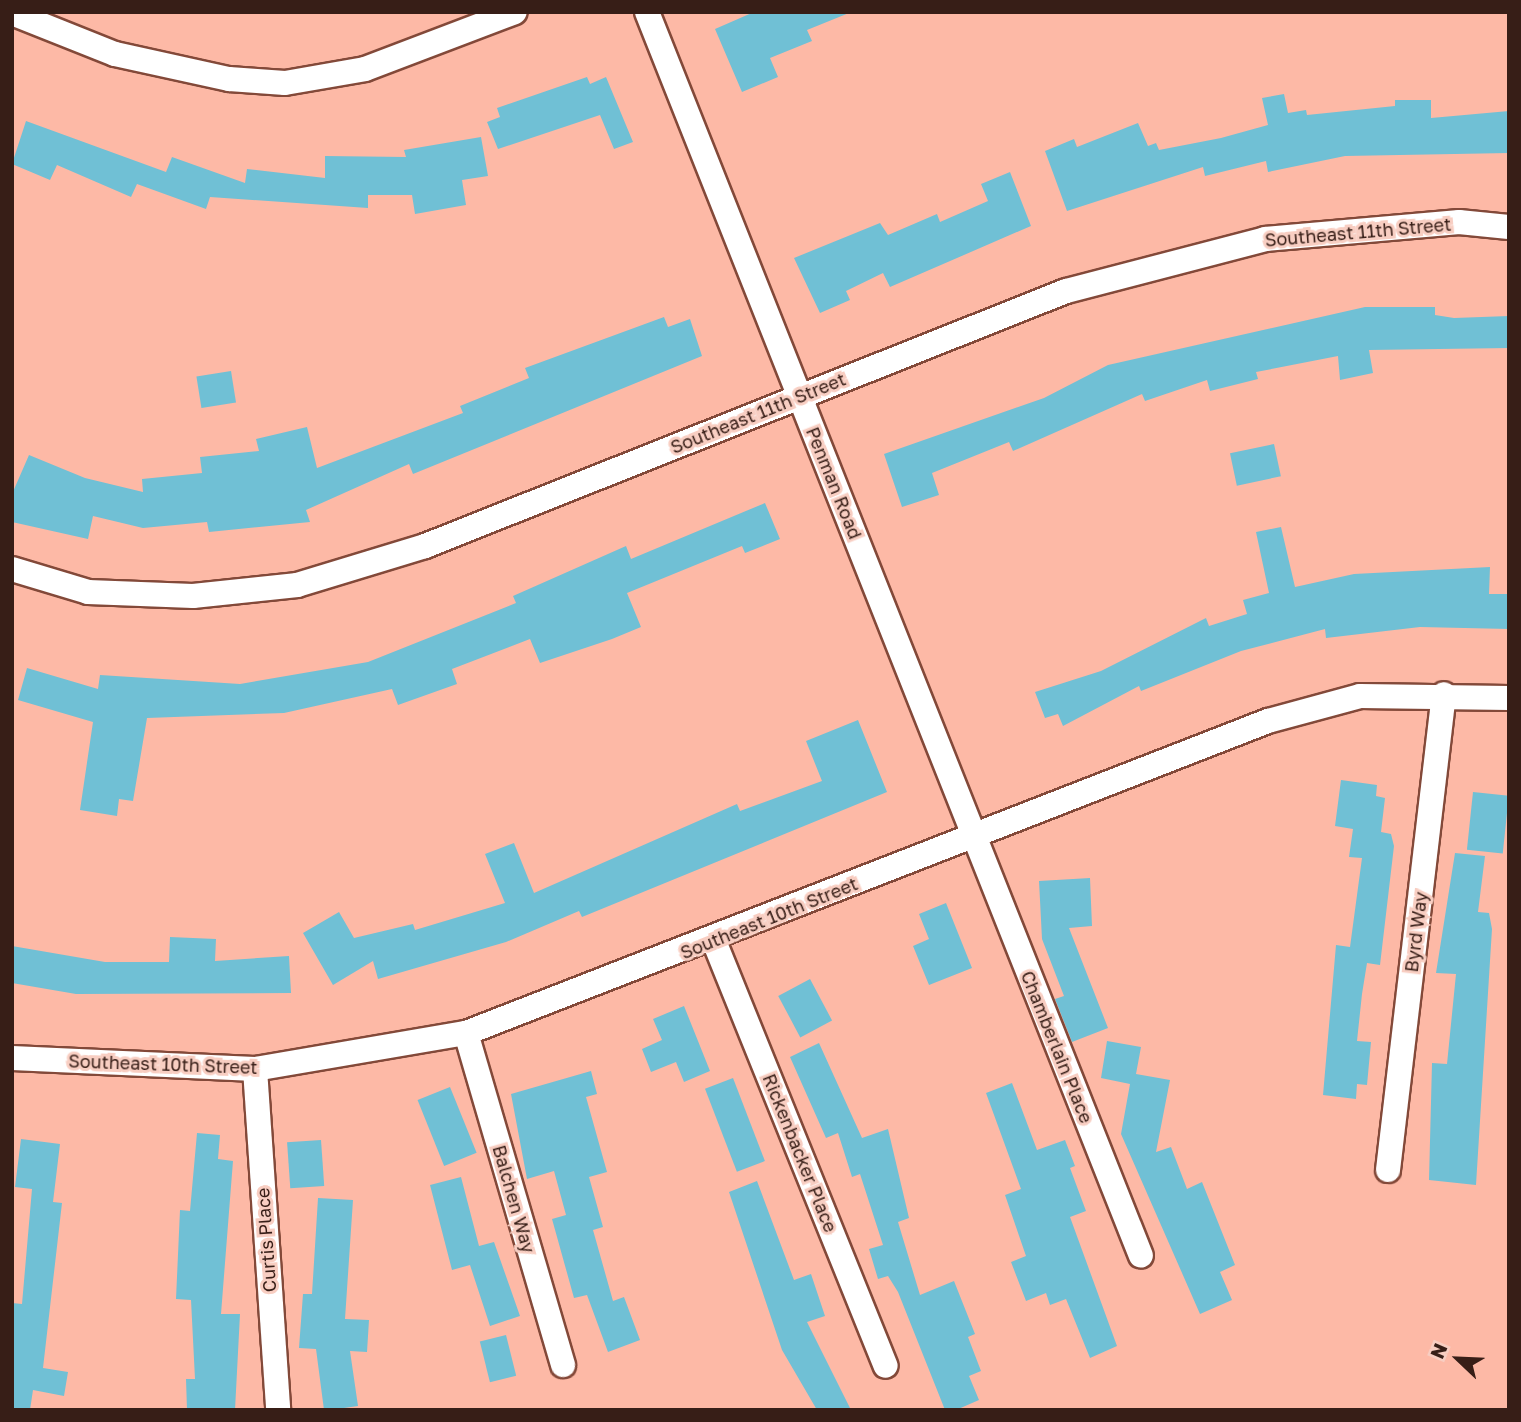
<!DOCTYPE html>
<style>
body{margin:0}
#map{position:relative;width:1521px;height:1422px;overflow:hidden;background:#fdb9a6;font-family:"Golos Text",sans-serif}
div>[style]{position:absolute}
.building>*{inset:0;background:#70c0d5;transform-origin:0 0}
.roads{filter:drop-shadow(2px 0 #834939) drop-shadow(-2px 0 #834939) drop-shadow(0 2px #834939) drop-shadow(0 -2px #834939)}
.street>*{height:24px;margin:-12px;padding:0 12px;transform-origin:12px;border-radius:12px;background:#fff}
span{translate:-50% -50%;white-space:nowrap;text-align:center;line-height:1.15;-webkit-text-stroke:6px #f8cec2;paint-order:stroke}
.street-label{font-size:18px;color:#371e17}
.frame{position:absolute;inset:0;border:14px solid #371e17;pointer-events:none}
.north{position:absolute;left:1423px;top:1324px;width:70px;height:70px;-webkit-text-stroke:5px #f8cec2;paint-order:stroke;rotate:293deg;font-size:19px;font-weight:700;line-height:28px;text-align:center;color:#371e17}
.north::after{content:'';display:block;margin:auto;width:24px;height:32px;background:#371e17;clip-path:polygon(50% 0,100% 100%,50% 72%,0 100%)}
</style>
<div id="map">
<div class="building">
<i style="clip-path:polygon(754px 12px,849px 12px,849px 13px,807px 30px,812px 41px,770px 58px,778px 77px,742px 92px,715px 29px)"></i>
<i style="clip-path:polygon(587px 77px,590px 84px,606px 77px,633px 142px,614px 149px,600px 115px,498px 149px,487px 122px,500px 117px,497px 108px)"></i>
<i style="clip-path:polygon(1284px 94px,1288px 113px,1306px 110px,1307px 115px,1395px 106px,1395px 100px,1431px 100px,1431px 118px,1509px 111px,1509px 153px,1345px 156px,1268px 172px,1266px 161px,1205px 176px,1203px 167px,1067px 211px,1045px 151px,1074px 139px,1077px 147px,1138px 123px,1148px 146px,1156px 143px,1159px 150px,1221px 138px,1268px 125px,1262px 98px)"></i>
<i style="clip-path:polygon(26px 121px,166px 172px,172px 157px,245px 183px,247px 169px,325px 178px,325px 156px,406px 157px,404px 150px,481px 137px,488px 176px,462px 180px,466px 205px,415px 214px,412px 195px,368px 195px,368px 208px,210px 197px,206px 209px,137px 184px,131px 197px,57px 165px,50px 180px,12px 164px)"></i>
<i style="clip-path:polygon(1010px 172px,1031px 226px,890px 287px,883px 273px,846px 291px,850px 300px,820px 313px,794px 258px,880px 223px,888px 235px,937px 214px,940px 222px,988px 201px,981px 184px)"></i>
<i style="clip-path:polygon(1365px 307px,1435px 307px,1435px 315px,1454px 318px,1509px 316px,1509px 348px,1369px 350px,1373px 373px,1340px 380px,1338px 356px,1256px 372px,1258px 379px,1210px 391px,1207px 380px,1145px 401px,1142px 394px,1013px 451px,1009px 442px,932px 473px,939px 495px,902px 507px,884px 454px,1044px 398px,1108px 365px)"></i>
<i style="clip-path:polygon(664px 317px,668px 327px,690px 319px,702px 356px,413px 474px,409px 464px,306px 510px,310px 522px,209px 532px,207px 522px,143px 528px,93px 516px,88px 539px,12px 522px,12px 494px,29px 455px,85px 478px,143px 492px,142px 479px,202px 473px,200px 457px,259px 451px,256px 439px,307px 427px,317px 468px,463px 413px,460px 406px,529px 378px,525px 368px)"></i>
<i style="left:231px;top:371px;width:32px;height:35px;rotate:81deg"></i>
<i style="left:1274px;top:444px;width:33px;height:45px;rotate:78deg"></i>
<i style="clip-path:polygon(765px 503px,780px 539px,745px 553px,742px 546px,627px 593px,641px 627px,612px 639px,540px 663px,530px 639px,452px 669px,457px 684px,398px 705px,392px 689px,284px 713px,147px 718px,133px 801px,119px 799px,117px 816px,80px 810px,93px 722px,18px 700px,27px 668px,98px 689px,100px 675px,240px 684px,368px 662px,516px 603px,513px 596px,626px 546px,631px 559px)"></i>
<i style="clip-path:polygon(1281px 527px,1295px 587px,1354px 574px,1490px 567px,1489px 594px,1509px 594px,1509px 629px,1420px 627px,1326px 638px,1325px 629px,1241px 651px,1141px 691px,1139px 686px,1063px 726px,1058px 714px,1045px 718px,1035px 692px,1101px 671px,1206px 618px,1209px 626px,1247px 614px,1243px 600px,1269px 593px,1256px 532px)"></i>
<i style="clip-path:polygon(858px 720px,887px 792px,582px 917px,579px 911px,506px 942px,378px 979px,373px 961px,333px 985px,303px 933px,339px 912px,354px 938px,413px 924px,415px 930px,505px 903px,485px 854px,514px 843px,534px 893px,737px 804px,740px 811px,822px 781px,806px 741px)"></i>
<i style="clip-path:polygon(1341px 780px,1377px 785px,1376px 796px,1385px 798px,1381px 832px,1391px 834px,1394px 846px,1380px 965px,1367px 963px,1362px 994px,1357px 1041px,1371px 1042px,1367px 1085px,1357px 1084px,1356px 1099px,1323px 1095px,1336px 945px,1350px 947px,1362px 858px,1349px 857px,1353px 829px,1335px 826px)"></i>
<i style="left:1473px;top:792px;width:36px;height:58px;rotate:6deg"></i>
<i style="clip-path:polygon(1455px 853px,1485px 856px,1478px 912px,1489px 913px,1492px 929px,1476px 1185px,1429px 1180px,1432px 1063px,1447px 1064px,1456px 974px,1436px 973px)"></i>
<i style="clip-path:polygon(1090px 878px,1092px 926px,1069px 928px,1108px 1028px,1072px 1042px,1055px 999px,1064px 996px,1042px 939px,1039px 881px)"></i>
<i style="clip-path:polygon(946px 903px,972px 968px,929px 985px,913px 946px,929px 939px,919px 914px)"></i>
<i style="clip-path:polygon(170px 937px,216px 939px,215px 961px,289px 956px,291px 993px,76px 994px,12px 983px,12px 946px,105px 962px,169px 962px)"></i>
<i style="left:810px;top:979px;width:47px;height:36px;rotate:62deg"></i>
<i style="clip-path:polygon(684px 1006px,710px 1071px,684px 1082px,676px 1062px,651px 1072px,642px 1049px,662px 1040px,653px 1019px)"></i>
<i style="clip-path:polygon(1107px 1041px,1141px 1047px,1136px 1074px,1170px 1080px,1156px 1152px,1171px 1147px,1187px 1189px,1202px 1182px,1235px 1265px,1220px 1272px,1232px 1300px,1200px 1314px,1121px 1134px,1130px 1084px,1101px 1078px)"></i>
<i style="clip-path:polygon(819px 1043px,862px 1138px,888px 1129px,909px 1218px,898px 1222px,920px 1295px,954px 1281px,975px 1334px,968px 1337px,981px 1371px,969px 1376px,979px 1400px,956px 1410px,945px 1410px,898px 1292px,888px 1276px,878px 1279px,869px 1249px,883px 1245px,860px 1174px,852px 1177px,838px 1133px,826px 1138px,790px 1057px)"></i>
<i style="clip-path:polygon(591px 1071px,597px 1094px,586px 1097px,607px 1172px,589px 1177px,603px 1227px,593px 1230px,613px 1301px,624px 1297px,640px 1340px,608px 1352px,587px 1295px,574px 1298px,552px 1219px,566px 1215px,554px 1171px,527px 1179px,511px 1094px)"></i>
<i style="left:733px;top:1078px;width:89px;height:30px;rotate:69deg"></i>
<i style="clip-path:polygon(1012px 1083px,1037px 1150px,1065px 1140px,1075px 1166px,1070px 1168px,1086px 1211px,1070px 1217px,1117px 1346px,1090px 1358px,1066px 1299px,1050px 1305px,1046px 1293px,1026px 1301px,1011px 1262px,1026px 1256px,1005px 1195px,1021px 1189px,986px 1093px)"></i>
<i style="left:450px;top:1087px;width:71px;height:35px;rotate:68deg"></i>
<i style="clip-path:polygon(197px 1133px,220px 1135px,218px 1159px,233px 1161px,221px 1314px,240px 1314px,235px 1410px,187px 1410px,186px 1379px,195px 1379px,191px 1300px,176px 1299px,180px 1210px,190px 1211px)"></i>
<i style="clip-path:polygon(21px 1139px,60px 1144px,53px 1202px,62px 1203px,43px 1368px,68px 1372px,64px 1396px,33px 1390px,30px 1410px,12px 1410px,12px 1303px,22px 1304px,32px 1189px,15px 1187px)"></i>
<i style="left:321px;top:1140px;width:46px;height:34px;rotate:86deg"></i>
<i style="clip-path:polygon(461px 1177px,479px 1246px,494px 1242px,520px 1316px,490px 1326px,470px 1265px,452px 1270px,430px 1185px)"></i>
<i style="clip-path:polygon(757px 1181px,794px 1280px,811px 1274px,825px 1316px,807px 1322px,851px 1410px,817px 1410px,782px 1350px,729px 1192px)"></i>
<i style="clip-path:polygon(318px 1198px,353px 1200px,345px 1319px,369px 1320px,367px 1352px,350px 1351px,358px 1406px,330px 1410px,324px 1410px,316px 1349px,299px 1348px,303px 1294px,312px 1294px)"></i>
<i style="left:506px;top:1335px;width:42px;height:27px;rotate:76deg"></i>
</div>
<div class="roads">
<div class="street">
<i style="left:647px;top:12px;width:1338px;rotate:68.34deg"></i>
<i style="left:12px;top:13px;width:111px;rotate:21.7deg"></i>
<i style="left:115px;top:54px;width:117px;rotate:12.4deg"></i>
<i style="left:229px;top:79px;width:56px;rotate:4.1deg"></i>
<i style="left:285px;top:83px;width:81px;rotate:-9.9deg"></i>
<i style="left:365px;top:69px;width:160px;rotate:-20.8deg"></i>
<i style="left:12px;top:569px;width:79px;rotate:16.8deg"></i>
<i style="left:88px;top:592px;width:105px;rotate:2.2deg"></i>
<i style="left:193px;top:596px;width:105px;rotate:-6deg"></i>
<i style="left:297px;top:585px;width:134px;rotate:-16.9deg"></i>
<i style="left:425px;top:546px;width:690px;rotate:-21.69deg"></i>
<i style="left:1066px;top:291px;width:206px;rotate:-14.6deg"></i>
<i style="left:1265px;top:239px;width:195px;rotate:-5deg"></i>
<i style="left:1459px;top:222px;width:50px;rotate:5.7deg"></i>
<i style="left:714px;top:941px;width:458px;rotate:68deg"></i>
<i style="left:466px;top:1033px;width:346px;rotate:73.7deg"></i>
<i style="left:12px;top:1058px;width:243px;rotate:2.6deg"></i>
<i style="left:255px;top:1069px;width:214px;rotate:-9.7deg"></i>
<i style="left:466px;top:1033px;width:861px;rotate:-21.26deg"></i>
<i style="left:1268px;top:721px;width:95px;rotate:-15.2deg"></i>
<i style="left:1360px;top:696px;width:149px;rotate:0.8deg"></i>
<i style="left:255px;top:1069px;width:342px;rotate:86.1deg"></i>
<i style="left:1388px;top:1170px;width:479px;rotate:-83.3deg"></i>
</div>
</div>
<div class="street-label">
<span style="left:1358px;top:232px;rotate:-5deg">Southeast 11th Street</span>
<span style="left:758px;top:413px;rotate:-22deg">Southeast 11th Street</span>
<span style="left:834px;top:483px;rotate:68deg">Penman Road</span>
<span style="left:769px;top:918px;rotate:-22deg">Southeast 10th Street</span>
<span style="left:1416px;top:932px;rotate:-83deg">Byrd Way</span>
<span style="left:1057px;top:1047px;rotate:68deg">Chamberlain Place</span>
<span style="left:163px;top:1064px;rotate:2deg">Southeast 10th Street</span>
<span style="left:800px;top:1153px;rotate:68deg">Rickenbacker Place</span>
<span style="left:514px;top:1199px;rotate:74deg">Balchen Way</span>
<span style="left:266px;top:1240px;rotate:-94deg">Curtis Place</span>
</div>
<div class="frame"></div>
<div class="north">N</div>
</div>
